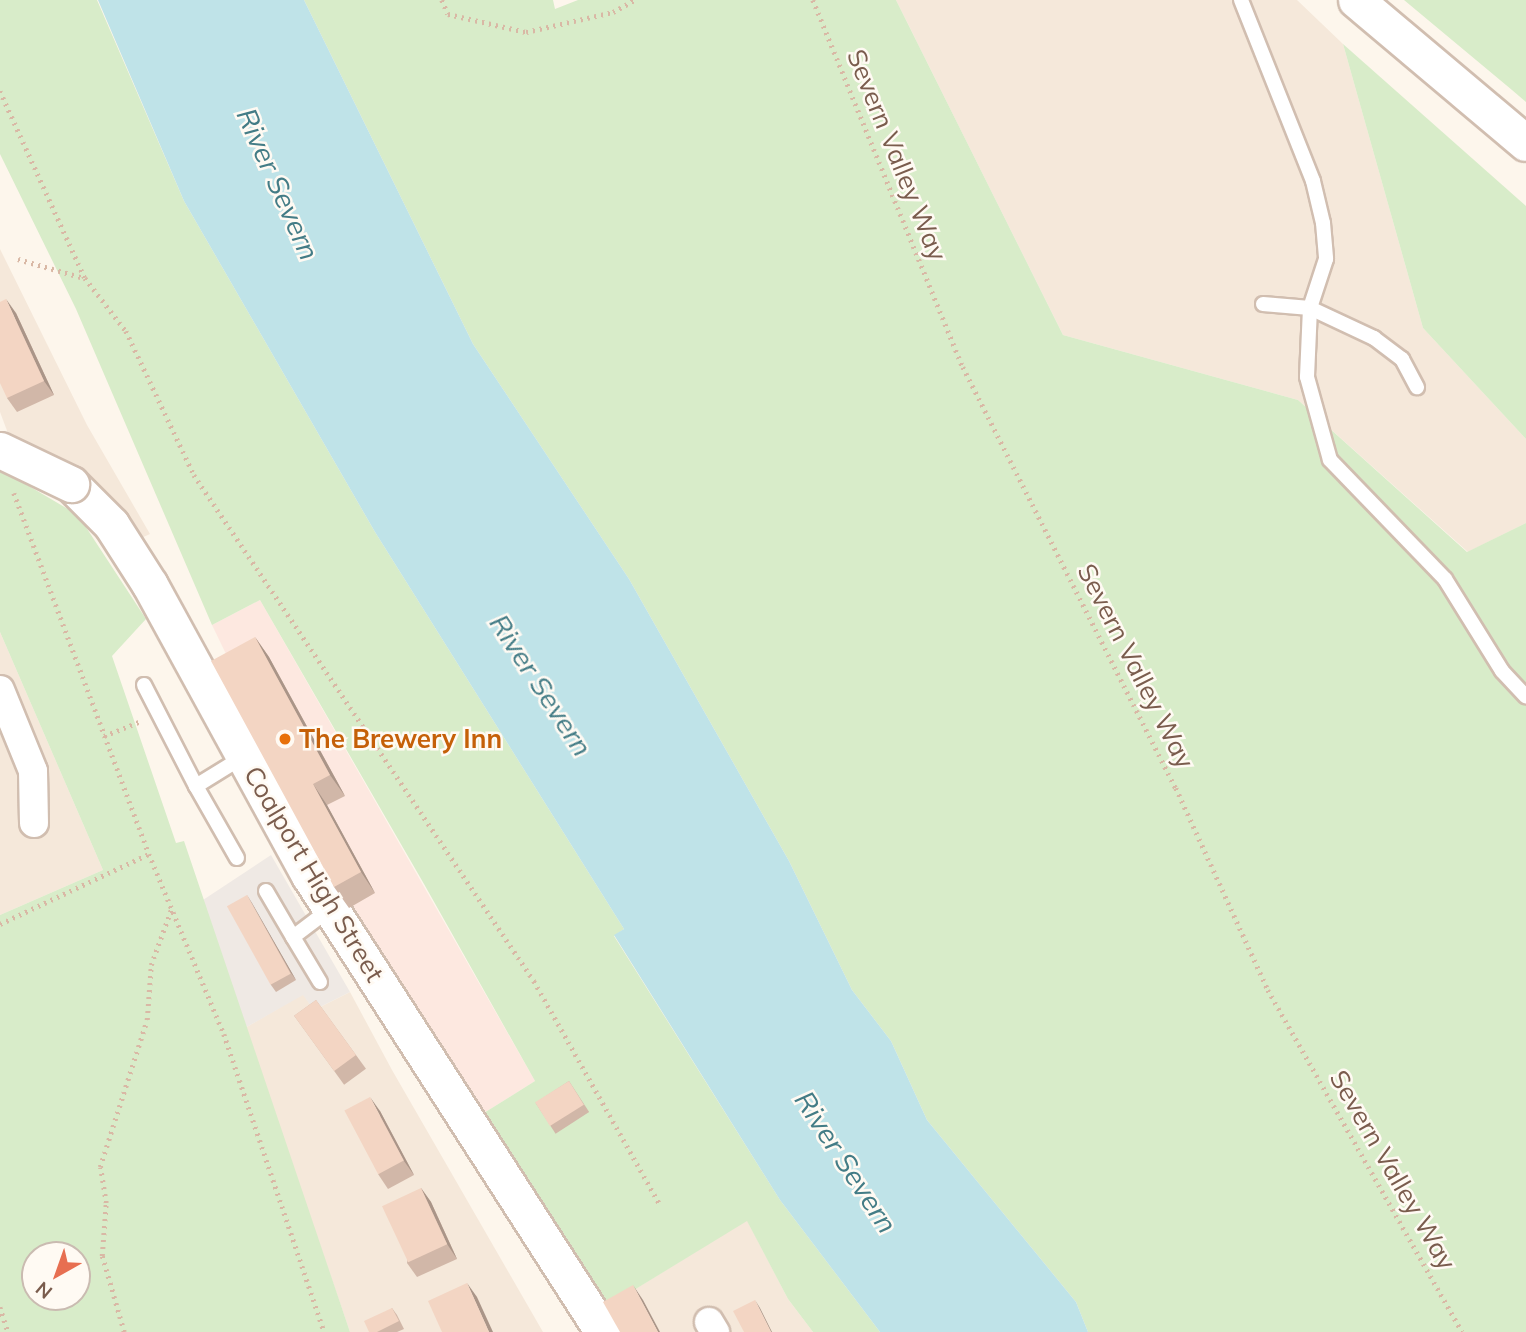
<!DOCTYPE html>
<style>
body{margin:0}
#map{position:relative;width:1526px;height:1332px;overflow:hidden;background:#fdf6ec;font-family:Mulish,sans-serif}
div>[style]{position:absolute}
.residential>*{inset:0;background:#f5e8da}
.commercial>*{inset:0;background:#fde8e0}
.industrial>*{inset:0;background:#efe9e4}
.green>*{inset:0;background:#d8ecc9}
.water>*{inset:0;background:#bfe3e8}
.path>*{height:4.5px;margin-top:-2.25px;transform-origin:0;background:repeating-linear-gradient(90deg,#d9b8a5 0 2px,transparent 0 7px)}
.roads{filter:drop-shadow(2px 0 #d1beb0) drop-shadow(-2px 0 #d1beb0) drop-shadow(0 2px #d1beb0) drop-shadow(0 -2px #d1beb0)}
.service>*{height:14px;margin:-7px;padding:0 7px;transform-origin:7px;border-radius:7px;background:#fff}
.minor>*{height:28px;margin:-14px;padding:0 14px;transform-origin:14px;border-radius:14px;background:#fff}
.tertiary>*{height:35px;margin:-17.5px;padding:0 17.5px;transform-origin:17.5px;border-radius:17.5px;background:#fff}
.bridges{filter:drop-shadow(2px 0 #d1beb0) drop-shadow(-2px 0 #d1beb0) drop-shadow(0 2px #d1beb0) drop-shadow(0 -2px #d1beb0)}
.tertiary-bridge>*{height:35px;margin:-17.5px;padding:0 17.5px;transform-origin:17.5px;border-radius:17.5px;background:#fff}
.wall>*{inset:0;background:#d1b7a8;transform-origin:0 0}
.shaded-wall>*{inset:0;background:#aa9588}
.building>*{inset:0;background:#f3d5c3;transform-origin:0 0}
.dots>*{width:19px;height:19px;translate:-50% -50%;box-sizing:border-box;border:4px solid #fffaf3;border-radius:50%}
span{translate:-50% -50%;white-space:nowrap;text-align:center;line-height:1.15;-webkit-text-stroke:5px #fffaf3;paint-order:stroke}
.street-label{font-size:26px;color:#7a5c4d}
.food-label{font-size:26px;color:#c56008;font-weight:700}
.left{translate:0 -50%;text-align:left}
.water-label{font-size:28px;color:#437c86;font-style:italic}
.north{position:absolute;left:21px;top:1241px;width:70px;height:70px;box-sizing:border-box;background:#fffaf3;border:2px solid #cabbb1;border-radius:50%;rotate:220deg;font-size:19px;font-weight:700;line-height:28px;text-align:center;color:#7a5c4d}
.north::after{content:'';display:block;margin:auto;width:24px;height:32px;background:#e76f51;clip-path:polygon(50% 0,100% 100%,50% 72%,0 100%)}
</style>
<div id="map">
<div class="residential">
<i style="clip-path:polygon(896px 0,1297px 0,1343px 44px,1423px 328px,1526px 439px,1526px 523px,1468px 552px,1298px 400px,1063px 335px)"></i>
<i style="clip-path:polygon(0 249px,87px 425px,150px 534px,139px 539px,9px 436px,0 412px)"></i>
<i style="clip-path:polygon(0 632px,103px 870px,0 915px)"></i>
<i style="clip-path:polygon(350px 992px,392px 1070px,543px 1332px,350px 1332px,245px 1028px,303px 994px,314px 1010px)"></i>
<i style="clip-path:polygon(747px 1220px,788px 1299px,813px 1332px,616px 1332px,603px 1309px)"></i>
</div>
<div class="commercial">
<i style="clip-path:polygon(260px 600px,535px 1081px,479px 1116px,349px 908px,212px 625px)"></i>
</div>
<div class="industrial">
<i style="clip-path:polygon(271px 855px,350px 992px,314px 1010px,303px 995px,245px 1028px,203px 900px)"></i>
</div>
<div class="green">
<i style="clip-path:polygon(0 0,97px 0,184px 201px,375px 532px,624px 929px,614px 936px,780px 1200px,880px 1332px,813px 1332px,788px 1299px,747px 1221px,603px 1309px,479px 1116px,535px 1081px,424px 884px,260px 600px,212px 625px,76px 309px,0 154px)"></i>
<i style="clip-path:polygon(304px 0,553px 0,555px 9px,578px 0,896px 0,1063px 335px,1298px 400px,1467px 552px,1526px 523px,1526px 1332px,1088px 1332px,1076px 1302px,927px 1120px,891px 1041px,852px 990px,789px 861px,629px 579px,473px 344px)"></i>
<i style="clip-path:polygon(1404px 0,1526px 0,1526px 102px,1512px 90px)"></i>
<i style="clip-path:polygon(1343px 44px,1526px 206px,1526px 439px,1423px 328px)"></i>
<i style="clip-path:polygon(evenodd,0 469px,78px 515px,146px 619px,112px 656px,176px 843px,184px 841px,350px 1332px,0 1332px,0 915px,103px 870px,0 632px,0 469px,35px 1255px,77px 1255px,77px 1297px,35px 1297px,35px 1255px)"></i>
</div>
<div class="water">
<i style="clip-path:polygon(98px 0,304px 0,473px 344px,629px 579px,789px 861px,852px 990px,891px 1041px,927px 1120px,1076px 1302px,1088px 1332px,880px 1332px,780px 1200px,614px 935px,624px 929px,375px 532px,184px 201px)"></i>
</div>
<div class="path">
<i style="left:442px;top:0;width:15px;rotate:67deg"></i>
<i style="left:448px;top:14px;width:80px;rotate:13deg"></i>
<i style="left:526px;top:32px;width:89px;rotate:-12.9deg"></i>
<i style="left:613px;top:12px;width:25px;rotate:-29deg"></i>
<i style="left:813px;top:0;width:396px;rotate:67.8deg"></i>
<i style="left:963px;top:367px;width:472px;rotate:63.2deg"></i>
<i style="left:1176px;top:788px;width:222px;rotate:65.5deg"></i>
<i style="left:1268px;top:990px;width:393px;rotate:60.4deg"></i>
<i style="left:0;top:91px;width:205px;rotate:65.6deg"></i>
<i style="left:85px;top:278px;width:67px;rotate:52.3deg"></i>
<i style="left:126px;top:331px;width:159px;rotate:64.7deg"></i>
<i style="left:194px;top:475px;width:610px;rotate:56.1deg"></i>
<i style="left:534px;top:981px;width:257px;rotate:60.6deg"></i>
<i style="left:18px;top:259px;width:69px;rotate:16.1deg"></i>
<i style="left:14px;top:493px;width:385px;rotate:69.5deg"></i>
<i style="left:149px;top:854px;width:195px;rotate:67.4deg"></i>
<i style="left:224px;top:1034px;width:314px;rotate:71.4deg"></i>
<i style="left:104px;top:736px;width:38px;rotate:-22deg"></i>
<i style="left:0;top:924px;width:165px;rotate:-25.2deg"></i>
<i style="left:0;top:1307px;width:26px;rotate:72deg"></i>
<i style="left:124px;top:1332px;width:79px;rotate:-106.1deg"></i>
<i style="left:102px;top:1256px;width:53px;rotate:-85.7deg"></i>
<i style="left:106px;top:1203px;width:36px;rotate:-99deg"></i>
<i style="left:100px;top:1167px;width:154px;rotate:-72.3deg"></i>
<i style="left:147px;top:1020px;width:55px;rotate:-85.8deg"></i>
<i style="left:151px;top:965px;width:59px;rotate:-70deg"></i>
</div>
<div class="roads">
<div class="service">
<i style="left:1241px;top:0;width:195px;rotate:68.3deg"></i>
<i style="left:1313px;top:181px;width:43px;rotate:76.6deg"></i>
<i style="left:1323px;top:223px;width:36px;rotate:85deg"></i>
<i style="left:1326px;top:259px;width:52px;rotate:108.1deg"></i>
<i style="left:1310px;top:308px;width:69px;rotate:92.5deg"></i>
<i style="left:1307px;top:377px;width:86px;rotate:74.5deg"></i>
<i style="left:1330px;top:460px;width:165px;rotate:46deg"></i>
<i style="left:1445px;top:579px;width:108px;rotate:58.2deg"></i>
<i style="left:1502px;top:671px;width:35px;rotate:47deg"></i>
<i style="left:1263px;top:304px;width:47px;rotate:4.9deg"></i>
<i style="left:1310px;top:308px;width:71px;rotate:25.1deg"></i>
<i style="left:1374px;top:338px;width:35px;rotate:37deg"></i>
<i style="left:1402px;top:359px;width:32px;rotate:62deg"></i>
<i style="left:144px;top:685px;width:114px;rotate:62.8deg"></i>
<i style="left:237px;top:858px;width:83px;rotate:-119.7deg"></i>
<i style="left:196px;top:786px;width:55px;rotate:-31.7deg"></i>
<i style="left:266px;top:891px;width:53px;rotate:59.6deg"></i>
<i style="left:320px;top:982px;width:52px;rotate:-121deg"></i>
<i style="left:293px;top:937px;width:46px;rotate:-37.1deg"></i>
</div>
<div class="minor">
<i style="left:0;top:690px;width:87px;rotate:67.8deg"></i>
<i style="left:33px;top:771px;width:52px;rotate:88.9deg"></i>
<i style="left:709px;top:1322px;width:12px;rotate:59deg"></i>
</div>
<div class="tertiary">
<i style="left:1356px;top:0;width:222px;rotate:40.1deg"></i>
<i style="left:71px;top:484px;width:57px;rotate:45deg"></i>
<i style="left:111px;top:524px;width:72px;rotate:57.4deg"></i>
<i style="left:150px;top:585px;width:331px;rotate:61.3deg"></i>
<i style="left:309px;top:875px;width:543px;rotate:57.25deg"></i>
</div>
</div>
<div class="bridges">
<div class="tertiary-bridge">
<i style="left:0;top:450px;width:79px;rotate:25.6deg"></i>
</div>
</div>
<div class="wall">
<i style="clip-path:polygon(16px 313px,54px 395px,17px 412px,7px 398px)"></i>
<i style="clip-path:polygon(255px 637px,269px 657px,345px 796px,327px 805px,375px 893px,349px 908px,334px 887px)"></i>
<i style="clip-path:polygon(247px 895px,296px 980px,276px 992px,271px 985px)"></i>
<i style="left:316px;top:1000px;width:85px;height:27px;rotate:54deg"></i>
<i style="left:569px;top:1081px;width:37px;height:40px;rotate:57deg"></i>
<i style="clip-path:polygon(380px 1111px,414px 1175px,388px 1189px,378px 1174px)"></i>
<i style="clip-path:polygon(421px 1188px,431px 1202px,457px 1259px,417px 1277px,407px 1263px)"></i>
<i style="clip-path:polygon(392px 1308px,397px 1315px,404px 1329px,397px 1332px,369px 1332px)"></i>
</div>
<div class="shaded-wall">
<i style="clip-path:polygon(6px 299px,16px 313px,54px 395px,44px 381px)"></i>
<i style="clip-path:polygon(255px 637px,269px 657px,345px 796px,330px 775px)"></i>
<i style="clip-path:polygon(313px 784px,327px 805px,375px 893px,361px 872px)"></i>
<i style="clip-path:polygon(247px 895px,252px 903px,296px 980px,291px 973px)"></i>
<i style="clip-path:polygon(370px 1097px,380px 1111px,414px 1175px,404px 1161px)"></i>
<i style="clip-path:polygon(421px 1188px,431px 1202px,457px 1259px,447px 1244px)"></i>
<i style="clip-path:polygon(467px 1283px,477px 1297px,493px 1332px,489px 1332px)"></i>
<i style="clip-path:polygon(633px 1285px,643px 1300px,660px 1332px,658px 1332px)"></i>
<i style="clip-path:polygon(755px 1300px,760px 1308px,772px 1332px,771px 1332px)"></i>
</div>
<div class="building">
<i style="clip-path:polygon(6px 299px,44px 381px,7px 398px,0 383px,0 302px)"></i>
<i style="clip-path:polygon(255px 637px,330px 775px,313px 784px,361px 872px,334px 887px,211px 661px)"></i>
<i style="left:247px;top:895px;width:90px;height:23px;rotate:61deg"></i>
<i style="left:316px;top:1000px;width:68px;height:27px;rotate:54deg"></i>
<i style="left:569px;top:1081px;width:28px;height:40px;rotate:58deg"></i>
<i style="left:370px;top:1097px;width:72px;height:29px;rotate:62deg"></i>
<i style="left:421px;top:1188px;width:62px;height:43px;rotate:65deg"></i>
<i style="clip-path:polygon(467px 1283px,489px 1332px,442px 1332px,428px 1301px)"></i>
<i style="clip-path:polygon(633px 1285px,658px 1332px,620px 1332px,603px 1302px)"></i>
<i style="clip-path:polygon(755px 1300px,771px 1332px,744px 1332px,733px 1311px)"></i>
<i style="clip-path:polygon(392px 1308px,399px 1321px,377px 1332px,369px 1332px,364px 1321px)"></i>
</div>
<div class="dots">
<i style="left:285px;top:739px;background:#e8710a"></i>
</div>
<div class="street-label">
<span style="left:897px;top:155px;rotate:68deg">Severn Valley Way</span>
<span style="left:1136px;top:666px;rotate:63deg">Severn Valley Way</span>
<span style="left:314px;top:874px;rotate:59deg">Coalport High Street</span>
<span style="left:1393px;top:1170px;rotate:60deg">Severn Valley Way</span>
</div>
<div class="food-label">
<span class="left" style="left:299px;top:739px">The Brewery Inn</span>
</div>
<div class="water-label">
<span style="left:278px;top:184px;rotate:66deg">River Severn</span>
<span style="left:541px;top:685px;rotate:57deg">River Severn</span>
<span style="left:846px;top:1162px;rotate:57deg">River Severn</span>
</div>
<div class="north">N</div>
</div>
